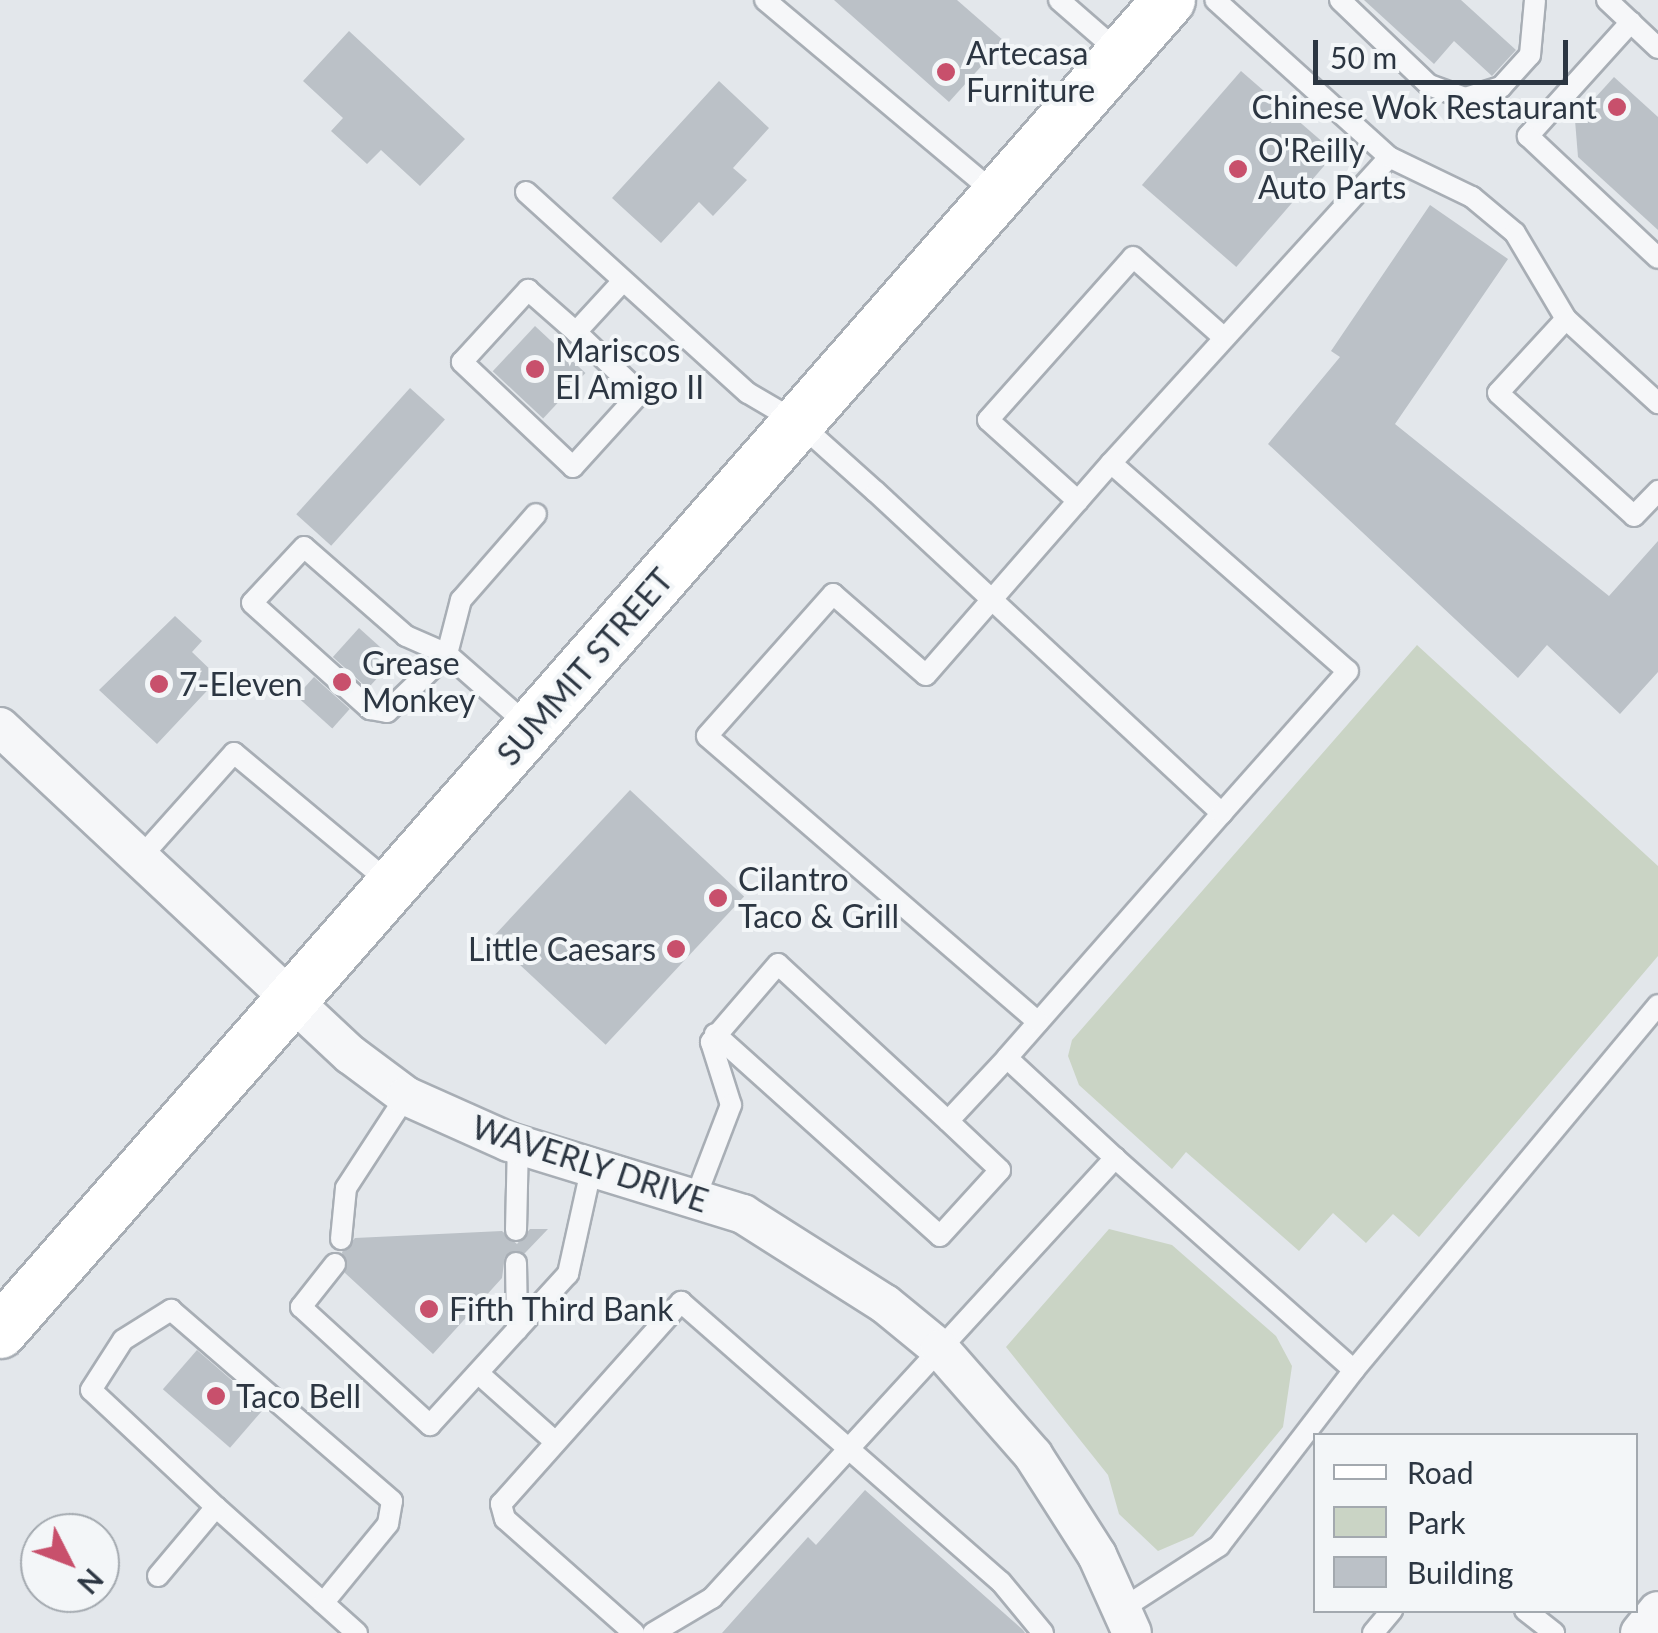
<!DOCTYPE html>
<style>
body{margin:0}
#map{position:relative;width:1658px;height:1633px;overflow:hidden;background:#e3e7eb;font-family:Lato,sans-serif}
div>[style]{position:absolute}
.green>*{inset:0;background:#cad4c5}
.building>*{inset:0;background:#bbc1c7;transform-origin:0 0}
.roads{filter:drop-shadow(2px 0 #a8aeb5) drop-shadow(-2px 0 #a8aeb5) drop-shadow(0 2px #a8aeb5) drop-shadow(0 -2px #a8aeb5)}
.lane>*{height:20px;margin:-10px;padding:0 10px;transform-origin:10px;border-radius:10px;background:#f6f7f9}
.street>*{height:38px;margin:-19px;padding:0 19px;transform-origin:19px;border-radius:19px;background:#f6f7f9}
.secondary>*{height:52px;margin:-26px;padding:0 26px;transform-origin:26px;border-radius:26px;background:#fff}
.dots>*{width:28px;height:28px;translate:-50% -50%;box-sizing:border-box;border:5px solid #f3f6f8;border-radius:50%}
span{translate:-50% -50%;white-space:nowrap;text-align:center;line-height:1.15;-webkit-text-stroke:8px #f3f6f8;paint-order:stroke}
.poi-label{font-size:32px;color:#2c3642}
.left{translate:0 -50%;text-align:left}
.right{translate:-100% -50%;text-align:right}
.street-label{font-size:32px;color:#2c3642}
.legend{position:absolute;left:1313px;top:1433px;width:325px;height:180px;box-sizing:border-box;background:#f3f6f8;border:2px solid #a3a9af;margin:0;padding:12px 18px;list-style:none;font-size:30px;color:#2c3642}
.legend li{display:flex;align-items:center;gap:20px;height:50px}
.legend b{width:50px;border:2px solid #a3a9af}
.north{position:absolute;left:20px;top:1513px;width:100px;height:100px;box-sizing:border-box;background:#f3f6f8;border:2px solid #a3a9af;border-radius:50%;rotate:132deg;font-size:28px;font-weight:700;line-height:40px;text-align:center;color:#2c3642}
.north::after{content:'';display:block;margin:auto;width:35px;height:45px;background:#c8506c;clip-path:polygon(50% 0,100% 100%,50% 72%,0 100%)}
.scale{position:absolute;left:1313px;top:40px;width:255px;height:45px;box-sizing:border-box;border:5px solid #2c3642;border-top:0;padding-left:12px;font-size:30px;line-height:35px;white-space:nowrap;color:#2c3642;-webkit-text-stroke:8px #f3f6f8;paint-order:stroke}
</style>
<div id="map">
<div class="green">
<i style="clip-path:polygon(1417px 645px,1658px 866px,1658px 956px,1419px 1237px,1393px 1214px,1366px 1243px,1333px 1213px,1299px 1251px,1186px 1152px,1172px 1169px,1079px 1085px,1068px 1056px,1072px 1040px)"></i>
<i style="clip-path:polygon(1109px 1229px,1172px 1245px,1276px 1336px,1292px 1366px,1283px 1427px,1193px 1536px,1158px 1551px,1119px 1514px,1108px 1475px,1006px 1347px)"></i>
</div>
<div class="building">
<i style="clip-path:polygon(834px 0,957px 0,1004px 41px,949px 102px)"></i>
<i style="clip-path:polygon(1364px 0,1461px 0,1516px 50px,1492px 76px,1454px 41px,1434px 64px)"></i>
<i style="clip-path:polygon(349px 31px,465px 139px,420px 186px,381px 150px,367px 164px,331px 131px,343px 118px,303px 81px)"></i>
<i style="left:1241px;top:71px;width:125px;height:151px;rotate:41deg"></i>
<i style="clip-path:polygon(1614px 77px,1658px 117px,1658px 230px,1578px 157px,1575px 120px)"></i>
<i style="clip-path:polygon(719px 81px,769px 128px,733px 168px,747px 180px,713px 216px,699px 202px,661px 243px,612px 198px)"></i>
<i style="clip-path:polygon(1430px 205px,1508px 259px,1395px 424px,1609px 596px,1658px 541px,1658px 672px,1620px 714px,1547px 645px,1518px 678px,1268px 444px,1340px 357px,1331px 351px)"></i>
<i style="left:535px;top:326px;width:69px;height:62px;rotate:43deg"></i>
<i style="left:410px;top:388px;width:47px;height:170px;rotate:42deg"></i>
<i style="clip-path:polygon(175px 616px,202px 641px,192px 652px,219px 678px,157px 744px,99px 690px)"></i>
<i style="left:359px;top:628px;width:47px;height:39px;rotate:42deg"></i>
<i style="left:314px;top:677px;width:48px;height:26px;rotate:42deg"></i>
<i style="left:630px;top:790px;width:156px;height:203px;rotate:43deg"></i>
<i style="clip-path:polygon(530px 1229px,548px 1229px,525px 1253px,505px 1256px,502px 1278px,433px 1354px,345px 1273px,342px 1252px,355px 1238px,502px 1231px,517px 1244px)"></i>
<i style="left:197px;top:1350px;width:89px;height:52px;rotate:41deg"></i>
<i style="clip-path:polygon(865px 1490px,1023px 1630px,1025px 1633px,722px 1633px,808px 1537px,816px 1545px)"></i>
</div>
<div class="roads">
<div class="lane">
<i style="left:765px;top:0;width:302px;rotate:40deg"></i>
<i style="left:1059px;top:0;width:81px;rotate:41deg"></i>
<i style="left:1340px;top:0;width:123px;rotate:43.7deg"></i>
<i style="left:1429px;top:85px;width:38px;rotate:20deg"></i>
<i style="left:1465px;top:98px;width:38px;rotate:-17deg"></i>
<i style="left:1501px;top:87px;width:43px;rotate:-47.8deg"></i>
<i style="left:1530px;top:55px;width:55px;rotate:-84.8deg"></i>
<i style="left:1607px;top:0;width:70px;rotate:43.3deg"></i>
<i style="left:1631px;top:22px;width:154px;rotate:132.1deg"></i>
<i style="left:1528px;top:136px;width:178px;rotate:43.2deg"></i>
<i style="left:1389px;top:157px;width:92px;rotate:25.7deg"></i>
<i style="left:1472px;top:197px;width:56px;rotate:39.9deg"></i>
<i style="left:1515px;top:233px;width:100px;rotate:59.3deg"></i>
<i style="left:1566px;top:319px;width:125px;rotate:42.4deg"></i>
<i style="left:526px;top:192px;width:299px;rotate:42.2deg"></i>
<i style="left:748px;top:393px;width:59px;rotate:30.5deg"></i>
<i style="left:799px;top:423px;width:103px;rotate:41.9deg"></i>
<i style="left:876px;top:492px;width:472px;rotate:42.9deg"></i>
<i style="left:1222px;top:813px;width:326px;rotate:131.3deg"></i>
<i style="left:1566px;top:319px;width:100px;rotate:132.6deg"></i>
<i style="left:1498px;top:393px;width:183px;rotate:42.1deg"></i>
<i style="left:1634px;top:516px;width:35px;rotate:-46deg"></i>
<i style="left:576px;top:332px;width:88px;rotate:43.6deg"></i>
<i style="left:640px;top:393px;width:100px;rotate:132.2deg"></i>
<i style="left:573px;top:467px;width:153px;rotate:-136.6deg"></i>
<i style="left:462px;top:362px;width:98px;rotate:-47.5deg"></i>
<i style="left:528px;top:290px;width:64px;rotate:41.2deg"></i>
<i style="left:576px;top:332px;width:68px;rotate:-47.4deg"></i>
<i style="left:1111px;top:463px;width:413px;rotate:-47.7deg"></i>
<i style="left:1389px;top:157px;width:234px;rotate:-137.9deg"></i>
<i style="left:1078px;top:501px;width:121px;rotate:-138deg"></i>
<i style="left:988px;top:420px;width:218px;rotate:-48.3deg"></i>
<i style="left:1133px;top:257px;width:120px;rotate:41.6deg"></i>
<i style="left:530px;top:727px;width:111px;rotate:-138.7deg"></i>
<i style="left:447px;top:654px;width:45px;rotate:-156.3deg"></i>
<i style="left:406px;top:636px;width:135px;rotate:-138.9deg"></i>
<i style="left:304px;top:547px;width:76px;rotate:132.9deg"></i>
<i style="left:252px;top:603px;width:159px;rotate:41.9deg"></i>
<i style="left:370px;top:709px;width:17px;rotate:10deg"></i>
<i style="left:387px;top:712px;width:83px;rotate:-44deg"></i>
<i style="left:447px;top:654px;width:56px;rotate:-75.5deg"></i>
<i style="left:461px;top:600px;width:114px;rotate:-48.9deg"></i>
<i style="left:140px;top:858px;width:141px;rotate:-48.2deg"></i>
<i style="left:234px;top:753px;width:204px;rotate:39.8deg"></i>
<i style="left:1038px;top:1022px;width:437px;rotate:-139.2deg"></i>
<i style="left:707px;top:736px;width:190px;rotate:-48.4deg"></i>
<i style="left:833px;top:594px;width:123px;rotate:41.1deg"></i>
<i style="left:926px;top:675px;width:281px;rotate:-48.9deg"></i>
<i style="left:1111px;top:463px;width:315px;rotate:41.3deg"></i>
<i style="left:1348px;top:671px;width:190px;rotate:131.6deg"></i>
<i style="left:715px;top:1034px;width:302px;rotate:41.9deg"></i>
<i style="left:940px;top:1236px;width:89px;rotate:-47.7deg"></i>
<i style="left:1000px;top:1170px;width:71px;rotate:-136.7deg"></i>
<i style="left:1115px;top:1158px;width:319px;rotate:41.6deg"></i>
<i style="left:1354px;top:1370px;width:475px;rotate:-50.2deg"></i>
<i style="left:516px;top:1230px;width:85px;rotate:-88.7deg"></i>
<i style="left:341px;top:1239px;width:51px;rotate:-84.4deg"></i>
<i style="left:346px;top:1188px;width:110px;rotate:-56.9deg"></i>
<i style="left:516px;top:1263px;width:67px;rotate:89.1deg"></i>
<i style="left:335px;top:1264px;width:55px;rotate:128.3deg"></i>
<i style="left:301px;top:1307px;width:175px;rotate:42.5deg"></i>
<i style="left:430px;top:1425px;width:205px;rotate:-47.6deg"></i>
<i style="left:568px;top:1274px;width:111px;rotate:-77.5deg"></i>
<i style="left:478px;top:1373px;width:98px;rotate:41.7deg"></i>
<i style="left:216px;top:1507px;width:189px;rotate:41.8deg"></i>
<i style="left:158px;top:1576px;width:90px;rotate:-50deg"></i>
<i style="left:216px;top:1507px;width:171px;rotate:-136.9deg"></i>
<i style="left:91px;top:1390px;width:59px;rotate:-57.4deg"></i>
<i style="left:123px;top:1340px;width:57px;rotate:-32deg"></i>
<i style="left:171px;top:1310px;width:292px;rotate:40.8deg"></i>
<i style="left:392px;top:1501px;width:23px;rotate:100deg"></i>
<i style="left:388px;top:1524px;width:102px;rotate:129.4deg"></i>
<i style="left:1122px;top:1609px;width:116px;rotate:-33deg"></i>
<i style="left:1219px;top:1546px;width:222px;rotate:-52.5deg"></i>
<i style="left:1525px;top:1610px;width:37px;rotate:38deg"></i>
<i style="left:634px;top:1633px;width:172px;rotate:-138.5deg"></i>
<i style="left:505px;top:1519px;width:16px;rotate:-105deg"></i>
<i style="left:501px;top:1504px;width:271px;rotate:-48.3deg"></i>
<i style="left:681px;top:1302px;width:425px;rotate:41.2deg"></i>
<i style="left:1001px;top:1582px;width:66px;rotate:50.5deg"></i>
<i style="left:653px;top:1633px;width:69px;rotate:-30.7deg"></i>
<i style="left:712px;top:1598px;width:597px;rotate:-47.51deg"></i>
<i style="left:1115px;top:1158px;width:147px;rotate:-137.2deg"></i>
<i style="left:1007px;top:1058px;width:86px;rotate:133.1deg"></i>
<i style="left:948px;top:1121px;width:231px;rotate:-137.3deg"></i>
<i style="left:778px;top:964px;width:103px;rotate:130.7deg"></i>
<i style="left:711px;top:1042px;width:66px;rotate:72.4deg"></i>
<i style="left:731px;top:1105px;width:97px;rotate:111deg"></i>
<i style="left:1373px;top:1633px;width:30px;rotate:-50deg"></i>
</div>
<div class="street">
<i style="left:0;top:727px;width:480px;rotate:43.1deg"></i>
<i style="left:351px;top:1055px;width:69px;rotate:36.7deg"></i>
<i style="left:406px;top:1096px;width:113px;rotate:24.1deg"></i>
<i style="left:509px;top:1142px;width:245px;rotate:17.1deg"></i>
<i style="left:743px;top:1214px;width:168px;rotate:32.4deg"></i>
<i style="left:885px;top:1304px;width:71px;rotate:39.3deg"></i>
<i style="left:940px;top:1349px;width:141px;rotate:48.7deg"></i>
<i style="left:1033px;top:1455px;width:119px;rotate:57.4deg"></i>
<i style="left:1097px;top:1555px;width:85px;rotate:65.8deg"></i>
<i style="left:1640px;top:1633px;width:28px;rotate:-51deg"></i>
</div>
<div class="secondary">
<i style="left:0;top:1332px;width:1772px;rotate:-48.73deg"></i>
</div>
</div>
<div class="dots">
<i style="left:946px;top:72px;background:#c8506c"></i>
<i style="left:1617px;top:107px;background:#c8506c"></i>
<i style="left:1238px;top:169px;background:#c8506c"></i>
<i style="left:535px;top:369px;background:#c8506c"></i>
<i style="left:342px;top:682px;background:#c8506c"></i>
<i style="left:159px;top:684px;background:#c8506c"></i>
<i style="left:718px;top:898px;background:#c8506c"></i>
<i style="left:676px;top:949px;background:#c8506c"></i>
<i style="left:429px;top:1309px;background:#c8506c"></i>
<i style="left:216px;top:1396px;background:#c8506c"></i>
</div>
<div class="poi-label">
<span class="left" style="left:966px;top:72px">Artecasa<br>Furniture</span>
<span class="right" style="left:1597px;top:107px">Chinese Wok Restaurant</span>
<span class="left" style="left:1258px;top:169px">O'Reilly<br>Auto Parts</span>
<span class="left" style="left:555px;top:369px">Mariscos<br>El Amigo II</span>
<span class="left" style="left:362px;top:682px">Grease<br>Monkey</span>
<span class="left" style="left:179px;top:684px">7-Eleven</span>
<span class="left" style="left:738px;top:898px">Cilantro<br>Taco &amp; Grill</span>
<span class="right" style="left:656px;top:949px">Little Caesars</span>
<span class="left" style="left:449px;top:1309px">Fifth Third Bank</span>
<span class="left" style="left:236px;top:1396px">Taco Bell</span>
</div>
<div class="street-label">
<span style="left:585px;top:667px;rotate:-49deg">SUMMIT STREET</span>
<span style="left:590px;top:1164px;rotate:18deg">WAVERLY DRIVE</span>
</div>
<ul class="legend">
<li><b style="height:12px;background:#fff"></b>Road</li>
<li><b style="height:28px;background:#cad4c5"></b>Park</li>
<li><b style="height:28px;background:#bbc1c7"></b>Building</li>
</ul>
<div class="north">N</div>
<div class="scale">50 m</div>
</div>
